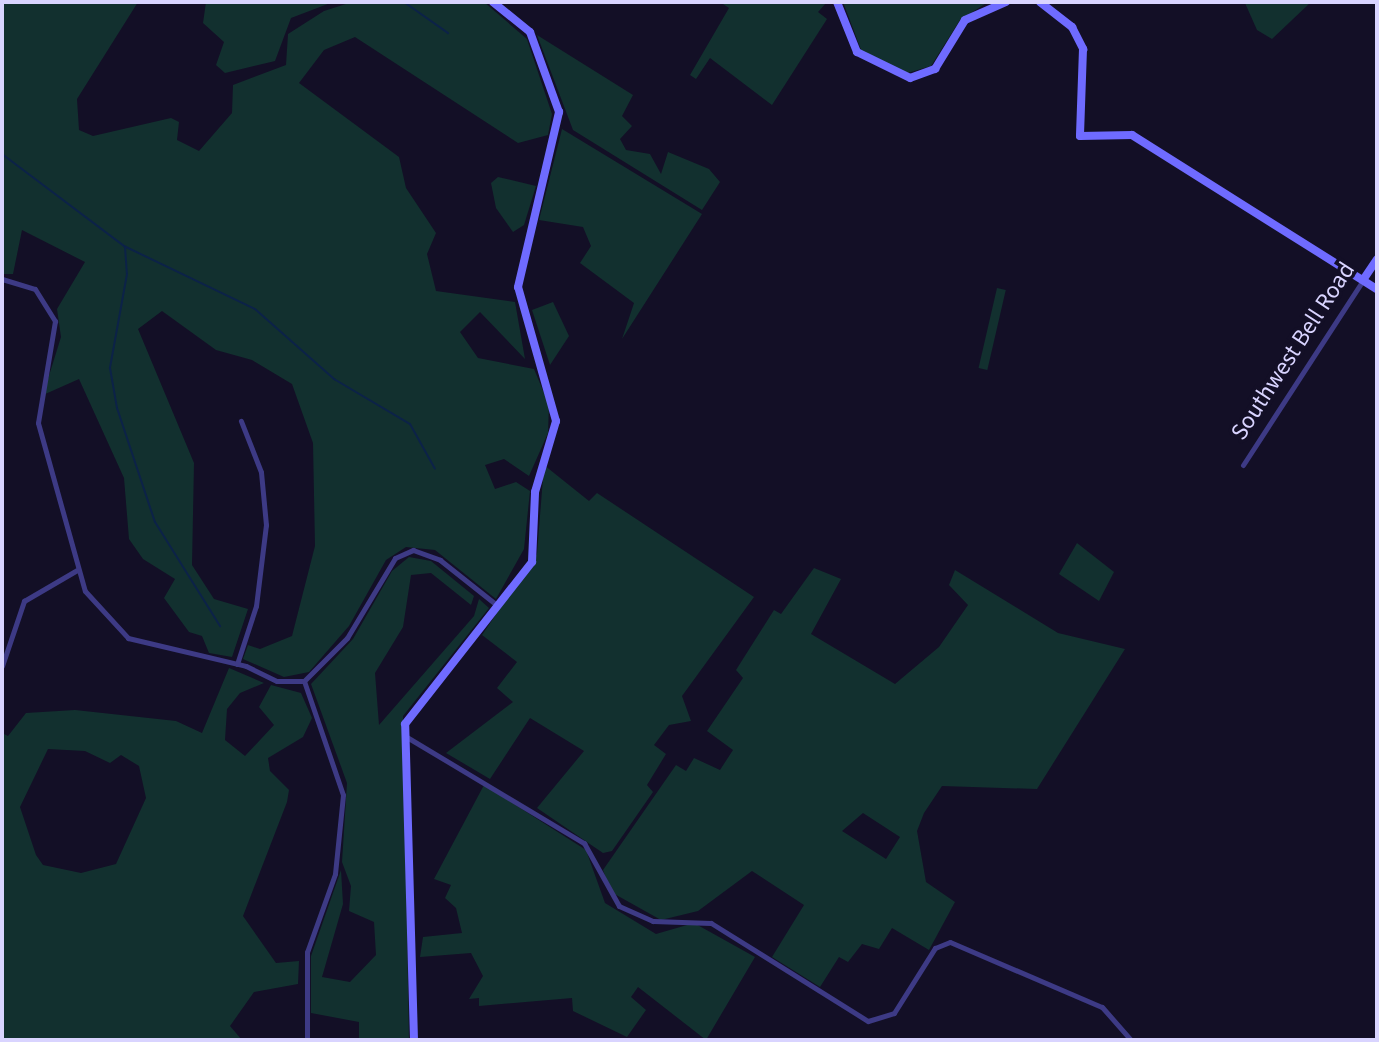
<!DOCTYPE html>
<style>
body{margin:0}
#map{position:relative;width:1379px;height:1042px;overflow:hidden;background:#130f26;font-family:"Source Sans 3",sans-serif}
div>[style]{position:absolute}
.green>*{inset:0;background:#12302f;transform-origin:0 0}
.stream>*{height:2px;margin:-1px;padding:0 1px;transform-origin:1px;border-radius:1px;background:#0c2248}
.street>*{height:5px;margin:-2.5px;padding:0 2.5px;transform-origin:2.5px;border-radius:2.5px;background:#3d3a85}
.secondary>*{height:8px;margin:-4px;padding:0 4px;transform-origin:4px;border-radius:4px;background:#6f6bff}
span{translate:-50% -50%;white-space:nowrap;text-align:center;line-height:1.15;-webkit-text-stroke:7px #130f26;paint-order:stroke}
.street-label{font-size:24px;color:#d9d4ff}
.frame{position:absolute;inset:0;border:4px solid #d9d4ff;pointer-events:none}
</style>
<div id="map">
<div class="green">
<i style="clip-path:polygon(2px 2px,138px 2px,77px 99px,79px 130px,93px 136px,171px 118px,179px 122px,177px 140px,199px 151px,232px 113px,233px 85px,286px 65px,288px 34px,324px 11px,352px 2px,484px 2px,527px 39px,552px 114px,548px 135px,518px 143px,355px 37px,324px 50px,299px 83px,399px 157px,406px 188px,436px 233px,427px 254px,436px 291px,515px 302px,525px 359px,480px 312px,460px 332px,478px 358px,534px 369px,549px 405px,548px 433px,529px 476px,504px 459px,485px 465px,495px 489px,516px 482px,530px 491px,524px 549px,496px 599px,435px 550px,406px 547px,386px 560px,349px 626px,309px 672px,284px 677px,243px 659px,248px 645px,260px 649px,292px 636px,315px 546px,313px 443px,292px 384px,252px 360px,216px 350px,162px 311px,138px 329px,194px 463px,192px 565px,214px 599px,248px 609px,232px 657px,209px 653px,202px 636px,189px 632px,164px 598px,175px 579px,143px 559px,129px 539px,124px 478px,79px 379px,43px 395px,61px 337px,57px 309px,85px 262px,22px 230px,13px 274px,2px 274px)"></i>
<i style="clip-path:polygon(206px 2px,333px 2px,291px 18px,275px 61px,225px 73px,216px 65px,224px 42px,203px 23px)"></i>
<i style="clip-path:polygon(720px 2px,827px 2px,818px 12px,827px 19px,772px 105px,710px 58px,696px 79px,690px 75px,729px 8px)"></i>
<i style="clip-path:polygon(843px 2px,988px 2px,960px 20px,931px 66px,904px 74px,863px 55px)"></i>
<i style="clip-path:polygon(1311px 2px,1272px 39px,1257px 30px,1245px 3px)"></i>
<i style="clip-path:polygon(537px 35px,633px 95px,622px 116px,632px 126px,620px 139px,626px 150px,650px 154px,661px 174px,668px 152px,709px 169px,720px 182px,702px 210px,573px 130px)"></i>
<i style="clip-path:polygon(562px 129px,702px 214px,622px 339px,634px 303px,580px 263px,591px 246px,583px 227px,539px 220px)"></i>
<i style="clip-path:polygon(498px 177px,536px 186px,524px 225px,513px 232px,496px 208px,491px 183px)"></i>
<i style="left:997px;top:288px;width:9px;height:82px;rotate:13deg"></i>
<i style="clip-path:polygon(553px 302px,569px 336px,550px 365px,532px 310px)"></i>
<i style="clip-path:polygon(544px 465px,589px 501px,597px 493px,754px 597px,682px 696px,691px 721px,669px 725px,654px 745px,666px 754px,647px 785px,653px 792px,612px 851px,603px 853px,537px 808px,584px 751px,530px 718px,490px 779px,446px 753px,513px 702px,497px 688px,517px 662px,482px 635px,537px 554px)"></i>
<i style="clip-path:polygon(1077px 543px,1114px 572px,1099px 601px,1059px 574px)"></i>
<i style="clip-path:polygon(409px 557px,431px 561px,474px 596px,471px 605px,431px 573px,411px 575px,403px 627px,375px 673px,379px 725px,474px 616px,479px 599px,489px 608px,403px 716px,409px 1040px,359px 1040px,359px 1022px,311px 1013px,311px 956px,341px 870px,343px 904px,322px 977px,350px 982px,376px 955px,374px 922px,349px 911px,351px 886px,342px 862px,347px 783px,311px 684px,353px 639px,392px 571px)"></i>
<i style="clip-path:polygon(evenodd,814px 568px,841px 579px,811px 634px,895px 684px,939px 647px,968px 605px,949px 585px,955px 570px,1058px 633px,1125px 649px,1037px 789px,942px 786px,924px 813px,917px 831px,926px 882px,955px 902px,929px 950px,892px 928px,879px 949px,862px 944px,848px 962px,839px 957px,820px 987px,772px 957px,804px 905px,752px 871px,698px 911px,661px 920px,611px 892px,603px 870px,676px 765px,686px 771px,694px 758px,720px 770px,733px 750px,707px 731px,743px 678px,736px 670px,774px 610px,781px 614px,814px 568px,863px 813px,900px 837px,886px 859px,842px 831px,863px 813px)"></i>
<i style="clip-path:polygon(evenodd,229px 668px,264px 683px,240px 693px,227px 709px,225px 740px,245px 756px,274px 725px,259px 707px,271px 685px,301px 693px,312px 718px,303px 737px,268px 758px,270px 771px,289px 790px,287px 802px,243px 916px,276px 963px,299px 961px,298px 984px,254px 992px,230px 1026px,242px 1040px,2px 1040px,2px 733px,8px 736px,26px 713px,75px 710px,176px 721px,202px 733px,229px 668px,48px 749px,85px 751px,110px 763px,121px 755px,139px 766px,146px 798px,116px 864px,81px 873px,43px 865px,36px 855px,20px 807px,48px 749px)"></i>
<i style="clip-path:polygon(484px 785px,586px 850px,605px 903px,656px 934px,694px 923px,755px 957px,706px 1040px,638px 987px,631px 997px,646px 1010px,627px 1037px,573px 1011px,572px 998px,479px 1006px,479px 998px,469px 999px,483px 976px,471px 953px,420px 957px,423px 937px,462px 933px,456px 908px,445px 898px,451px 885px,434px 879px)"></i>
</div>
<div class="stream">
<i style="left:404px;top:2px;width:54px;rotate:35.2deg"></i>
<i style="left:2px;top:154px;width:153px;rotate:37deg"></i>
<i style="left:124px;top:246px;width:145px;rotate:25.7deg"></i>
<i style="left:255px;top:309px;width:106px;rotate:41.5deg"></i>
<i style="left:334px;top:379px;width:88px;rotate:30.6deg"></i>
<i style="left:410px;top:424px;width:51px;rotate:60.9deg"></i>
<i style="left:125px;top:247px;width:27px;rotate:86deg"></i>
<i style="left:127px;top:274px;width:96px;rotate:100.3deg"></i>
<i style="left:110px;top:368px;width:41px;rotate:80.1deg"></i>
<i style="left:117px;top:408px;width:120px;rotate:71.6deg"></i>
<i style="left:155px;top:522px;width:123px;rotate:58deg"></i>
</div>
<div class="street">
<i style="left:2px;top:279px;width:34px;rotate:17deg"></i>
<i style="left:35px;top:289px;width:38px;rotate:58deg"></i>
<i style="left:55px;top:321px;width:103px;rotate:99.5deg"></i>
<i style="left:38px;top:423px;width:174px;rotate:74.4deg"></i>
<i style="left:85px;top:591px;width:64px;rotate:47.5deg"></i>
<i style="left:128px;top:638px;width:121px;rotate:13.3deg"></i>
<i style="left:246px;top:666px;width:34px;rotate:26deg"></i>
<i style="left:277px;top:681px;width:27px"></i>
<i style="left:304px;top:681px;width:61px;rotate:-45deg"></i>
<i style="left:347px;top:638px;width:93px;rotate:-59deg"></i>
<i style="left:395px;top:558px;width:20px;rotate:-24deg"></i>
<i style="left:413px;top:550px;width:29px;rotate:20deg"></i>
<i style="left:440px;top:560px;width:74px;rotate:38.4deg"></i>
<i style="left:1243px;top:465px;width:221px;rotate:-57deg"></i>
<i style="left:237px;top:664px;width:61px;rotate:-71.9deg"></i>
<i style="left:256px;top:606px;width:82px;rotate:-83deg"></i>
<i style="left:266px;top:525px;width:53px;rotate:-95.4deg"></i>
<i style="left:261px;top:472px;width:55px;rotate:-111.4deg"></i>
<i style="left:2px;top:666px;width:69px;rotate:-71.3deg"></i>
<i style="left:24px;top:601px;width:61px;rotate:-30.3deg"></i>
<i style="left:304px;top:681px;width:120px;rotate:71.1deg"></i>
<i style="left:343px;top:795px;width:79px;rotate:95.8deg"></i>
<i style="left:335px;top:874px;width:83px;rotate:109.7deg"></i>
<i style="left:307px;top:952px;width:88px;rotate:90deg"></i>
<i style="left:405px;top:736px;width:209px;rotate:30.9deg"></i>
<i style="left:584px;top:843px;width:72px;rotate:60.9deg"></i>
<i style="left:619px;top:906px;width:37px;rotate:24deg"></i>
<i style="left:653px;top:921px;width:58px;rotate:2deg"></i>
<i style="left:711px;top:923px;width:185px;rotate:32deg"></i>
<i style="left:868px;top:1021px;width:27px;rotate:-17deg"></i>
<i style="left:894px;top:1013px;width:77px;rotate:-57.8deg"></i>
<i style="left:935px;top:948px;width:16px;rotate:-22deg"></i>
<i style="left:950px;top:942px;width:165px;rotate:23.2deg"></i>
<i style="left:1102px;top:1007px;width:44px;rotate:48.7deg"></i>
</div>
<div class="secondary">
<i style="left:837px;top:2px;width:54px;rotate:68.2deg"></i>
<i style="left:857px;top:52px;width:59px;rotate:26.1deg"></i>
<i style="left:910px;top:78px;width:27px;rotate:-20deg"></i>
<i style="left:935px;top:69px;width:57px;rotate:-58.5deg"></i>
<i style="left:965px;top:20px;width:45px;rotate:-23.7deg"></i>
<i style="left:1040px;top:2px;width:41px;rotate:38deg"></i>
<i style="left:1072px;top:27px;width:25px;rotate:63deg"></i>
<i style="left:1083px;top:49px;width:87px;rotate:92deg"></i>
<i style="left:1080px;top:136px;width:52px;rotate:-1.1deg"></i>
<i style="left:1132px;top:135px;width:289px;rotate:32.2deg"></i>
<i style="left:1363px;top:280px;width:25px;rotate:-56deg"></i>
<i style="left:414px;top:1040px;width:316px;rotate:-91.6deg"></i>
<i style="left:405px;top:724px;width:206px;rotate:-51.9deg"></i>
<i style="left:532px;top:562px;width:70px;rotate:-87.5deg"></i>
<i style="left:535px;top:492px;width:74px;rotate:-73.5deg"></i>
<i style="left:556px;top:421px;width:139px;rotate:-105.8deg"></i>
<i style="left:518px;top:287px;width:180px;rotate:-76.8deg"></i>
<i style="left:559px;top:112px;width:85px;rotate:-109.9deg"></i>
<i style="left:530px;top:32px;width:48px;rotate:-141deg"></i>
</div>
<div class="street-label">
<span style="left:1293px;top:351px;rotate:-57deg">Southwest Bell Road</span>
</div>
<div class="frame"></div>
</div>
